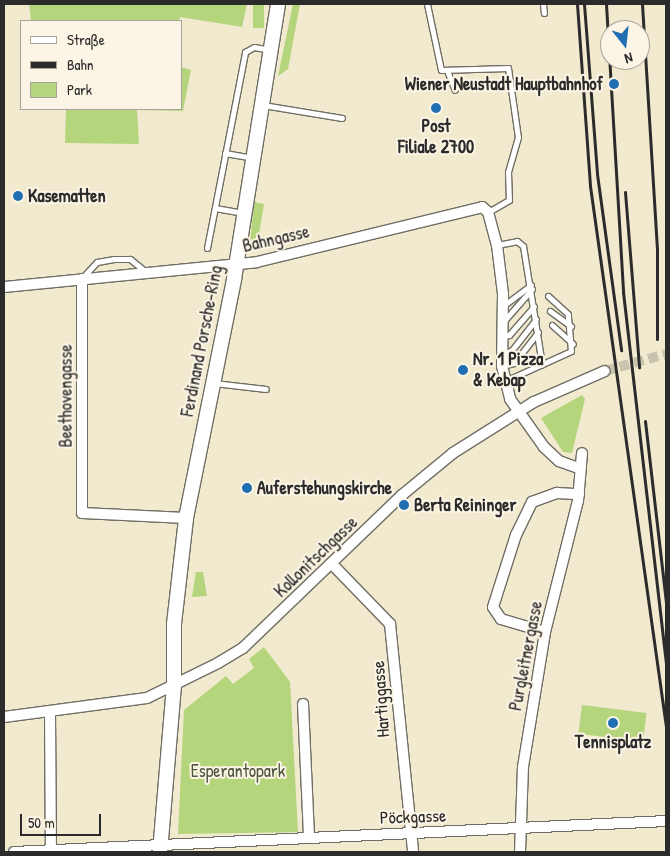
<!DOCTYPE html>
<meta charset="utf-8">
<style>
body{margin:0}
#map{position:relative;width:670px;height:856px;overflow:hidden;background:#f1eacf;font-family:"Patrick Hand",sans-serif}
div>[style]{position:absolute}
.green>*{inset:0;background:#b4d57c;transform-origin:0 0}
.street-tunnel>*{height:10px;margin-top:-5px;transform-origin:0;background:repeating-linear-gradient(90deg,#c9c4ae 0 10px,transparent 0 15px)}
.roads{filter:drop-shadow(1px 0 #706e64) drop-shadow(-1px 0 #706e64) drop-shadow(0 1px #706e64) drop-shadow(0 -1px #706e64)}
.lane>*{height:5px;margin:-2.5px;padding:0 2.5px;transform-origin:2.5px;border-radius:2.5px;background:#fff}
.street>*{height:10px;margin:-5px;padding:0 5px;transform-origin:5px;border-radius:5px;background:#fff}
.secondary>*{height:14px;margin:-7px;padding:0 7px;transform-origin:7px;border-radius:7px;background:#fff}
.rail>*{height:3px;margin:-1.5px;padding:0 1.5px;transform-origin:1.5px;border-radius:1.5px;background:#2b2b2b}
.dots>*{width:14px;height:14px;translate:-50% -50%;box-sizing:border-box;border:2px solid #fcf5e5;border-radius:50%}
span{translate:-50% -50%;white-space:nowrap;text-align:center;line-height:1.15;-webkit-text-stroke:4px #fcf5e5;paint-order:stroke}
.poi-label{font-size:18px;color:#2b2b2b;font-weight:700}
.right{translate:-100% -50%;text-align:right}
.left{translate:0 -50%;text-align:left}
.street-label{font-size:18px;color:#2b2b2b}
.park-label{font-size:18px;color:#4d563f}
.frame{position:absolute;inset:0;border:5px solid #2b2b2b;pointer-events:none}
.legend{position:absolute;left:20px;top:20px;width:162px;height:90px;box-sizing:border-box;background:#fcf5e5;border:1px solid #a8a49b;margin:0;padding:6px 9px;list-style:none;font-size:15px;color:#2b2b2b}
.legend li{display:flex;align-items:center;gap:10px;height:25px}
.legend b{width:25px;border:1px solid #a8a49b}
.north{position:absolute;left:600px;top:20px;width:50px;height:50px;box-sizing:border-box;background:#fcf5e5;border:1px solid #a8a49b;border-radius:50%;rotate:164deg;font-size:14px;font-weight:700;line-height:20px;text-align:center;color:#2b2b2b}
.north::after{content:'';display:block;margin:auto;width:18px;height:22px;background:#1f6fb2;clip-path:polygon(50% 0,100% 100%,50% 72%,0 100%)}
.scale{position:absolute;left:20px;top:814px;width:81px;height:22px;box-sizing:border-box;border:2px solid #2b2b2b;border-top:0;padding-left:6px;font-size:15px;line-height:18px;white-space:nowrap;color:#2b2b2b;-webkit-text-stroke:4px #fcf5e5;paint-order:stroke}
</style>
<div id="map">
<div class="green">
<i style="clip-path:polygon(29px 4px,247px 4px,242px 27px,180px 17px,179px 21px,31px 21px)"></i>
<i style="left:253px;top:4px;width:11px;height:24px"></i>
<i style="clip-path:polygon(293px 4px,300px 4px,288px 69px,278px 76px)"></i>
<i style="clip-path:polygon(181px 67px,191px 70px,183px 111px,137px 110px,139px 144px,65px 143px,66px 109px,181px 109px)"></i>
<i style="clip-path:polygon(254px 202px,264px 204px,258px 240px,250px 243px)"></i>
<i style="clip-path:polygon(582px 395px,585px 399px,572px 453px,563px 452px,541px 418px)"></i>
<i style="clip-path:polygon(196px 572px,203px 572px,207px 596px,192px 597px)"></i>
<i style="clip-path:polygon(264px 647px,290px 682px,298px 832px,178px 834px,184px 710px,226px 676px,233px 684px,254px 668px,249px 659px)"></i>
<i style="left:582px;top:705px;width:65px;height:29px;rotate:7deg"></i>
</div>
<div class="street-tunnel">
<i style="left:605px;top:371px;width:63px;rotate:-15.6deg"></i>
</div>
<div class="roads">
<div class="lane">
<i style="left:427px;top:4px;width:67px;rotate:78deg"></i>
<i style="left:441px;top:70px;width:67px;rotate:-1.7deg"></i>
<i style="left:508px;top:68px;width:70px;rotate:81.8deg"></i>
<i style="left:518px;top:137px;width:36px;rotate:106deg"></i>
<i style="left:508px;top:172px;width:28px;rotate:88deg"></i>
<i style="left:509px;top:200px;width:24px;rotate:150deg"></i>
<i style="left:543px;top:4px;width:9px;rotate:84deg"></i>
<i style="left:448px;top:73px;width:18px;rotate:68deg"></i>
<i style="left:263px;top:105px;width:80px;rotate:9.3deg"></i>
<i style="left:225px;top:153px;width:28px;rotate:10deg"></i>
<i style="left:215px;top:208px;width:29px;rotate:10deg"></i>
<i style="left:497px;top:245px;width:20px;rotate:-11deg"></i>
<i style="left:517px;top:241px;width:8px;rotate:40deg"></i>
<i style="left:523px;top:246px;width:120px;rotate:80.9deg"></i>
<i style="left:207px;top:248px;width:200px;rotate:-79deg"></i>
<i style="left:245px;top:52px;width:10px;rotate:-29deg"></i>
<i style="left:254px;top:47px;width:17px;rotate:10deg"></i>
<i style="left:82px;top:278px;width:22px;rotate:-47deg"></i>
<i style="left:97px;top:262px;width:17px;rotate:-10deg"></i>
<i style="left:114px;top:259px;width:16px"></i>
<i style="left:130px;top:259px;width:21px;rotate:39deg"></i>
<i style="left:503px;top:306px;width:35px;rotate:-37deg"></i>
<i style="left:550px;top:311px;width:26px;rotate:36deg"></i>
<i style="left:503px;top:322px;width:44px;rotate:-48.7deg"></i>
<i style="left:552px;top:325px;width:28px;rotate:42deg"></i>
<i style="left:502px;top:336px;width:7px;rotate:-8deg"></i>
<i style="left:509px;top:335px;width:38px;rotate:-49deg"></i>
<i style="left:503px;top:354px;width:10px;rotate:-24deg"></i>
<i style="left:512px;top:350px;width:39px;rotate:-52deg"></i>
<i style="left:502px;top:366px;width:12px;rotate:-14deg"></i>
<i style="left:514px;top:363px;width:39px;rotate:-52deg"></i>
<i style="left:505px;top:381px;width:72px;rotate:-24.4deg"></i>
<i style="left:571px;top:351px;width:37px;rotate:-95deg"></i>
<i style="left:568px;top:314px;width:27px;rotate:-138deg"></i>
<i style="left:214px;top:383px;width:52px;rotate:6.6deg"></i>
</div>
<div class="street">
<i style="left:82px;top:279px;width:234px;rotate:90deg"></i>
<i style="left:82px;top:513px;width:104px;rotate:2.8deg"></i>
<i style="left:4px;top:287px;width:254px;rotate:-5.6deg"></i>
<i style="left:257px;top:262px;width:232px;rotate:-13.7deg"></i>
<i style="left:482px;top:207px;width:8px;rotate:40deg"></i>
<i style="left:488px;top:212px;width:34px;rotate:75deg"></i>
<i style="left:497px;top:245px;width:49px;rotate:83deg"></i>
<i style="left:503px;top:294px;width:72px;rotate:90.8deg"></i>
<i style="left:502px;top:366px;width:34px;rotate:76deg"></i>
<i style="left:510px;top:399px;width:59px;rotate:54.7deg"></i>
<i style="left:544px;top:447px;width:21px;rotate:43deg"></i>
<i style="left:559px;top:461px;width:23px;rotate:20deg"></i>
<i style="left:333px;top:565px;width:82px;rotate:46deg"></i>
<i style="left:390px;top:624px;width:229px;rotate:84.2deg"></i>
<i style="left:545px;top:632px;width:46px;rotate:-163.5deg"></i>
<i style="left:501px;top:619px;width:14px;rotate:-124deg"></i>
<i style="left:493px;top:607px;width:76px;rotate:-72.3deg"></i>
<i style="left:516px;top:535px;width:37px;rotate:-64deg"></i>
<i style="left:532px;top:502px;width:27px;rotate:-20deg"></i>
<i style="left:557px;top:493px;width:22px;rotate:3deg"></i>
<i style="left:303px;top:704px;width:132px;rotate:87.4deg"></i>
<i style="left:50px;top:714px;width:136px;rotate:89.6deg"></i>
<i style="left:4px;top:717px;width:144px;rotate:-7.6deg"></i>
<i style="left:147px;top:698px;width:79px;rotate:-26.2deg"></i>
<i style="left:218px;top:663px;width:29px;rotate:-31deg"></i>
<i style="left:243px;top:648px;width:221px;rotate:-43.9deg"></i>
<i style="left:402px;top:495px;width:66px;rotate:-39.5deg"></i>
<i style="left:453px;top:453px;width:96px;rotate:-32.2deg"></i>
<i style="left:534px;top:402px;width:77px;rotate:-23.6deg"></i>
<i style="left:14px;top:852px;width:653px;rotate:-2.72deg"></i>
<i style="left:520px;top:852px;width:85px;rotate:-88deg"></i>
<i style="left:523px;top:767px;width:137px;rotate:-80.7deg"></i>
<i style="left:545px;top:632px;width:135px;rotate:-75.9deg"></i>
<i style="left:578px;top:501px;width:48px;rotate:-85.2deg"></i>
</div>
<div class="secondary">
<i style="left:160px;top:852px;width:167px;rotate:-85.2deg"></i>
<i style="left:174px;top:686px;width:62px;rotate:-90deg"></i>
<i style="left:174px;top:624px;width:107px;rotate:-83.5deg"></i>
<i style="left:186px;top:518px;width:244px;rotate:-78.6deg"></i>
<i style="left:234px;top:279px;width:278px;rotate:-80.9deg"></i>
</div>
</div>
<div class="rail">
<i style="left:577px;top:4px;width:182px;rotate:85.9deg"></i>
<i style="left:590px;top:186px;width:546px;rotate:82deg"></i>
<i style="left:584px;top:4px;width:170px;rotate:85.6deg"></i>
<i style="left:597px;top:174px;width:178px;rotate:82.2deg"></i>
<i style="left:606px;top:4px;width:289px;rotate:86.6deg"></i>
<i style="left:623px;top:292px;width:373px;rotate:83.4deg"></i>
<i style="left:642px;top:4px;width:244px;rotate:86.5deg"></i>
<i style="left:657px;top:248px;width:91px;rotate:90deg"></i>
<i style="left:625px;top:192px;width:176px;rotate:85.4deg"></i>
<i style="left:645px;top:421px;width:182px;rotate:83.4deg"></i>
</div>
<div class="dots">
<i style="left:614px;top:84px;background:#1f6fb2"></i>
<i style="left:436px;top:108px;background:#1f6fb2"></i>
<i style="left:18px;top:196px;background:#1f6fb2"></i>
<i style="left:463px;top:370px;background:#1f6fb2"></i>
<i style="left:247px;top:488px;background:#1f6fb2"></i>
<i style="left:404px;top:505px;background:#1f6fb2"></i>
<i style="left:613px;top:723px;background:#1f6fb2"></i>
</div>
<div class="poi-label">
<span class="right" style="left:603px;top:84px">Wiener Neustadt Hauptbahnhof</span>
<span style="left:436px;top:137px">Post<br>Filiale 2700</span>
<span class="left" style="left:28px;top:196px">Kasematten</span>
<span class="left" style="left:473px;top:370px">Nr. 1 Pizza<br>&amp; Kebap</span>
<span class="left" style="left:257px;top:488px">Auferstehungskirche</span>
<span class="left" style="left:414px;top:505px">Berta Reininger</span>
<span style="left:613px;top:742px">Tennisplatz</span>
</div>
<div class="street-label">
<span style="left:276px;top:239px;rotate:-13deg">Bahngasse</span>
<span style="left:202px;top:341px;rotate:-79deg">Ferdinand Porsche-Ring</span>
<span style="left:66px;top:396px;rotate:-90deg">Beethovengasse</span>
<span style="left:316px;top:557px;rotate:-44deg">Kollonitschgasse</span>
<span style="left:526px;top:656px;rotate:-79deg">Purgleitnergasse</span>
<span style="left:381px;top:699px;rotate:-94deg">Hartiggasse</span>
<span style="left:413px;top:817px;rotate:-2deg">Pöckgasse</span>
</div>
<div class="park-label">
<span style="left:238px;top:771px">Esperantopark</span>
</div>
<div class="frame"></div>
<ul class="legend">
<li><b style="height:6px;background:#fff"></b>Straße</li>
<li><b style="height:6px;background:#2b2b2b"></b>Bahn</li>
<li><b style="height:14px;background:#b4d57c"></b>Park</li>
</ul>
<div class="north">N</div>
<div class="scale">50 m</div>
</div>
